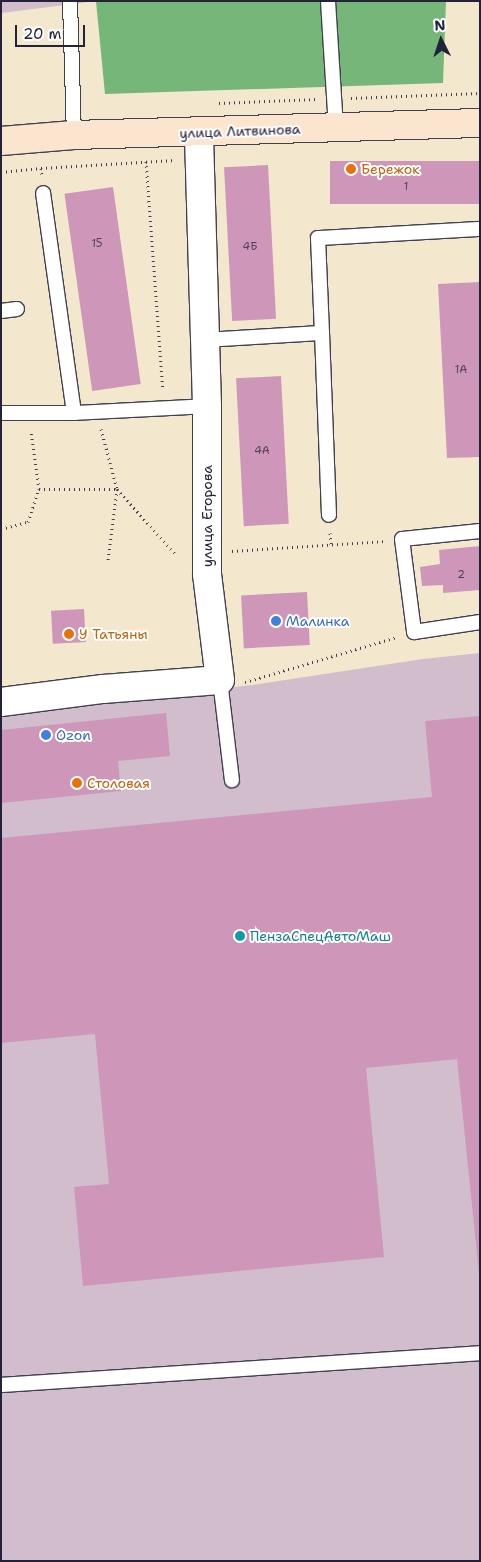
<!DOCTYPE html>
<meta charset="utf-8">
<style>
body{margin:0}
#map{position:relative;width:481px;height:1562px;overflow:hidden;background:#f3e7ce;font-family:"Shantell Sans",sans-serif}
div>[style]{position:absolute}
.industrial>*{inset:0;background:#d1bdcb}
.forest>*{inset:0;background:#76b678}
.building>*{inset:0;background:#ce96b9;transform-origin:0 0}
.path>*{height:3px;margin-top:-1.5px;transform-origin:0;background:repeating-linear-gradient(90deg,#414051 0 1px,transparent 0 5px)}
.roads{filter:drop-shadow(1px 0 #414051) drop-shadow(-1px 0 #414051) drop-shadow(0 1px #414051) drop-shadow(0 -1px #414051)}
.service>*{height:14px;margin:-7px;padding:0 7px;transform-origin:7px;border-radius:7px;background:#fff}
.minor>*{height:28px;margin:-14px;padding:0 14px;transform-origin:14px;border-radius:14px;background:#fff}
.secondary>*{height:28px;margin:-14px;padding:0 14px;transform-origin:14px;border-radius:14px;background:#fce5cf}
.dots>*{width:14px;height:14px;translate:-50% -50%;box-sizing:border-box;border:2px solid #fff;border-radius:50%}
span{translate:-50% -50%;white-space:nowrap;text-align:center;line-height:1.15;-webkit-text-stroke:4px #fff;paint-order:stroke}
.number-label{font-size:11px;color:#4d3f5a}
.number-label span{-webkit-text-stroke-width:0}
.street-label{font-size:14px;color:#22223b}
.food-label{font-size:14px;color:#c56008}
.left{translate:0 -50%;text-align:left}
.shop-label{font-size:14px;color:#366cbe}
.culture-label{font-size:14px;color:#0d838f}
.frame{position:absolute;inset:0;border:2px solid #22223b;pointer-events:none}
.north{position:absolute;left:416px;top:15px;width:50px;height:50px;-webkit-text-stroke:4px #fff;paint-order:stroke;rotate:356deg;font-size:14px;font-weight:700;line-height:20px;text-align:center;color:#22223b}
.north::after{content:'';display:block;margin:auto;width:18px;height:22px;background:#22223b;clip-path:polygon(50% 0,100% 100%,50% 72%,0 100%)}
.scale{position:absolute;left:15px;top:25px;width:70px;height:22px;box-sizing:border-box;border:2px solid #22223b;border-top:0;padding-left:6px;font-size:15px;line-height:18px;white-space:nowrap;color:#22223b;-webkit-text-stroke:4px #fff;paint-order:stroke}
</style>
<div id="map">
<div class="industrial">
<i style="clip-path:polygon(1px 1px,97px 1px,1px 13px)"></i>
<i style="clip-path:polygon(480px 653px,480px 1561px,1px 1561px,1px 711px,253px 685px,423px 659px)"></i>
</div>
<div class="forest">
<i style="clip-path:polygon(96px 1px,446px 1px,443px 83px,105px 94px)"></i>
</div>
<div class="building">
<i style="left:480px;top:161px;width:43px;height:150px;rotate:90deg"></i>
<i style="left:268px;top:165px;width:154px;height:44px;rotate:87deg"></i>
<i style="left:113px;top:187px;width:199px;height:49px;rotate:82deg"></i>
<i style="clip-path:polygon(480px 282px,480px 457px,447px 458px,438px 284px)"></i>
<i style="left:281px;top:376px;width:148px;height:45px;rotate:87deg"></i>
<i style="clip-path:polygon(480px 546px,480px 590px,443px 593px,443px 585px,422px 586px,420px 567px,440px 564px,439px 550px)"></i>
<i style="left:307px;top:592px;width:53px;height:66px;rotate:87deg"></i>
<i style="left:84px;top:609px;width:33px;height:33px;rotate:87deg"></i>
<i style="clip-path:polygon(166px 713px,170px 756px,118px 761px,121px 791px,1px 803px,1px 730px)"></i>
<i style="clip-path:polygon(480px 716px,480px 1283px,457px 1059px,366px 1068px,384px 1257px,83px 1286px,74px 1187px,109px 1184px,95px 1034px,1px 1043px,1px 838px,432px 797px,425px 721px)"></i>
</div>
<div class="path">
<i style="left:351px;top:98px;width:129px;rotate:-2.2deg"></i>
<i style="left:219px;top:103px;width:99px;rotate:-2.3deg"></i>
<i style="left:146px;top:161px;width:230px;rotate:85.8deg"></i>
<i style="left:41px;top:168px;width:134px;rotate:-3.4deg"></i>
<i style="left:1px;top:172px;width:40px;rotate:-5.7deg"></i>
<i style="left:41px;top:168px;width:7px;rotate:82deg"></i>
<i style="left:101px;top:429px;width:62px;rotate:75.1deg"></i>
<i style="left:117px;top:489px;width:89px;rotate:48.2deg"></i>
<i style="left:39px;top:489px;width:78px"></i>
<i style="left:117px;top:489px;width:72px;rotate:97.2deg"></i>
<i style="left:1px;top:529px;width:28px;rotate:-15deg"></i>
<i style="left:28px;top:522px;width:35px;rotate:-72deg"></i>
<i style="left:39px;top:489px;width:59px;rotate:-97.9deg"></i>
<i style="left:330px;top:533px;width:12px;rotate:85deg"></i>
<i style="left:232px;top:551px;width:153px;rotate:-3.7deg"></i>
<i style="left:245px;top:682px;width:159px;rotate:-16.5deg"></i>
</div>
<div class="roads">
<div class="service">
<i style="left:70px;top:1px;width:134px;rotate:88.3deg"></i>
<i style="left:328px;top:1px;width:127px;rotate:86.4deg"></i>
<i style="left:1px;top:311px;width:16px;rotate:-7deg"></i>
<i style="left:322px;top:333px;width:182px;rotate:87.8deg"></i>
<i style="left:203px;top:340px;width:119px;rotate:-3.4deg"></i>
<i style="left:322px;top:333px;width:95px;rotate:-92.4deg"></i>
<i style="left:318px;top:238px;width:162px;rotate:-3.2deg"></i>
<i style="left:1px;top:413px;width:73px"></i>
<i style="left:74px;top:413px;width:222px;rotate:-98deg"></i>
<i style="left:74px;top:413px;width:133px;rotate:-3deg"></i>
<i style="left:480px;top:531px;width:78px;rotate:174.1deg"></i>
<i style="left:402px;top:539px;width:94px;rotate:82.6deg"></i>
<i style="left:414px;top:632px;width:67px;rotate:-8.6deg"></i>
<i style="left:220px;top:680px;width:101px;rotate:83.2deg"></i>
<i style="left:1px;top:1385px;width:480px;rotate:-3.8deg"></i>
</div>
<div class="minor">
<i style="left:1px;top:702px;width:103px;rotate:-7.3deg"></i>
<i style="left:103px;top:689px;width:117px;rotate:-4.4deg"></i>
<i style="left:220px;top:680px;width:107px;rotate:-97deg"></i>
<i style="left:207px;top:574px;width:168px;rotate:-90deg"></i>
<i style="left:207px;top:406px;width:274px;rotate:-91.7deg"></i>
</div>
<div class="secondary">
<i style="left:1px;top:141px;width:73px;rotate:-4.7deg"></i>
<i style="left:74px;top:135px;width:406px;rotate:-1.7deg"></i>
</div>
</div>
<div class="dots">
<i style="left:351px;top:169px;background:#e8710a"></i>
<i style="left:276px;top:621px;background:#3f7fe0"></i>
<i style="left:69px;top:634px;background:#e8710a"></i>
<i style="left:46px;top:735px;background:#3f7fe0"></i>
<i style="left:77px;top:783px;background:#e8710a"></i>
<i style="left:240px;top:936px;background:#0f9aa8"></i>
</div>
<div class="number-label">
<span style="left:406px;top:187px">1</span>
<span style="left:97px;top:244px">15</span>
<span style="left:250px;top:247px">4Б</span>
<span style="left:461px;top:370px">1А</span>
<span style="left:262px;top:451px">4А</span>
<span style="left:461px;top:575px">2</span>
</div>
<div class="street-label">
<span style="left:240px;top:131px;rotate:-2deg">улица Литвинова</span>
<span style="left:207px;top:516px;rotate:-90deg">улица Егорова</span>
</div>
<div class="food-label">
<span class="left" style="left:361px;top:169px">Бережок</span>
<span class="left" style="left:79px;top:634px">У Татьяны</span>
<span class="left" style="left:87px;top:783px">Столовая</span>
</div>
<div class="shop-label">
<span class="left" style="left:286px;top:621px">Малинка</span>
<span class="left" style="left:56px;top:735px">Ozon</span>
</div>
<div class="culture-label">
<span class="left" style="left:250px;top:936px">ПензаСпецАвтоМаш</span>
</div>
<div class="frame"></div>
<div class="north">N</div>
<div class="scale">20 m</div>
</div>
